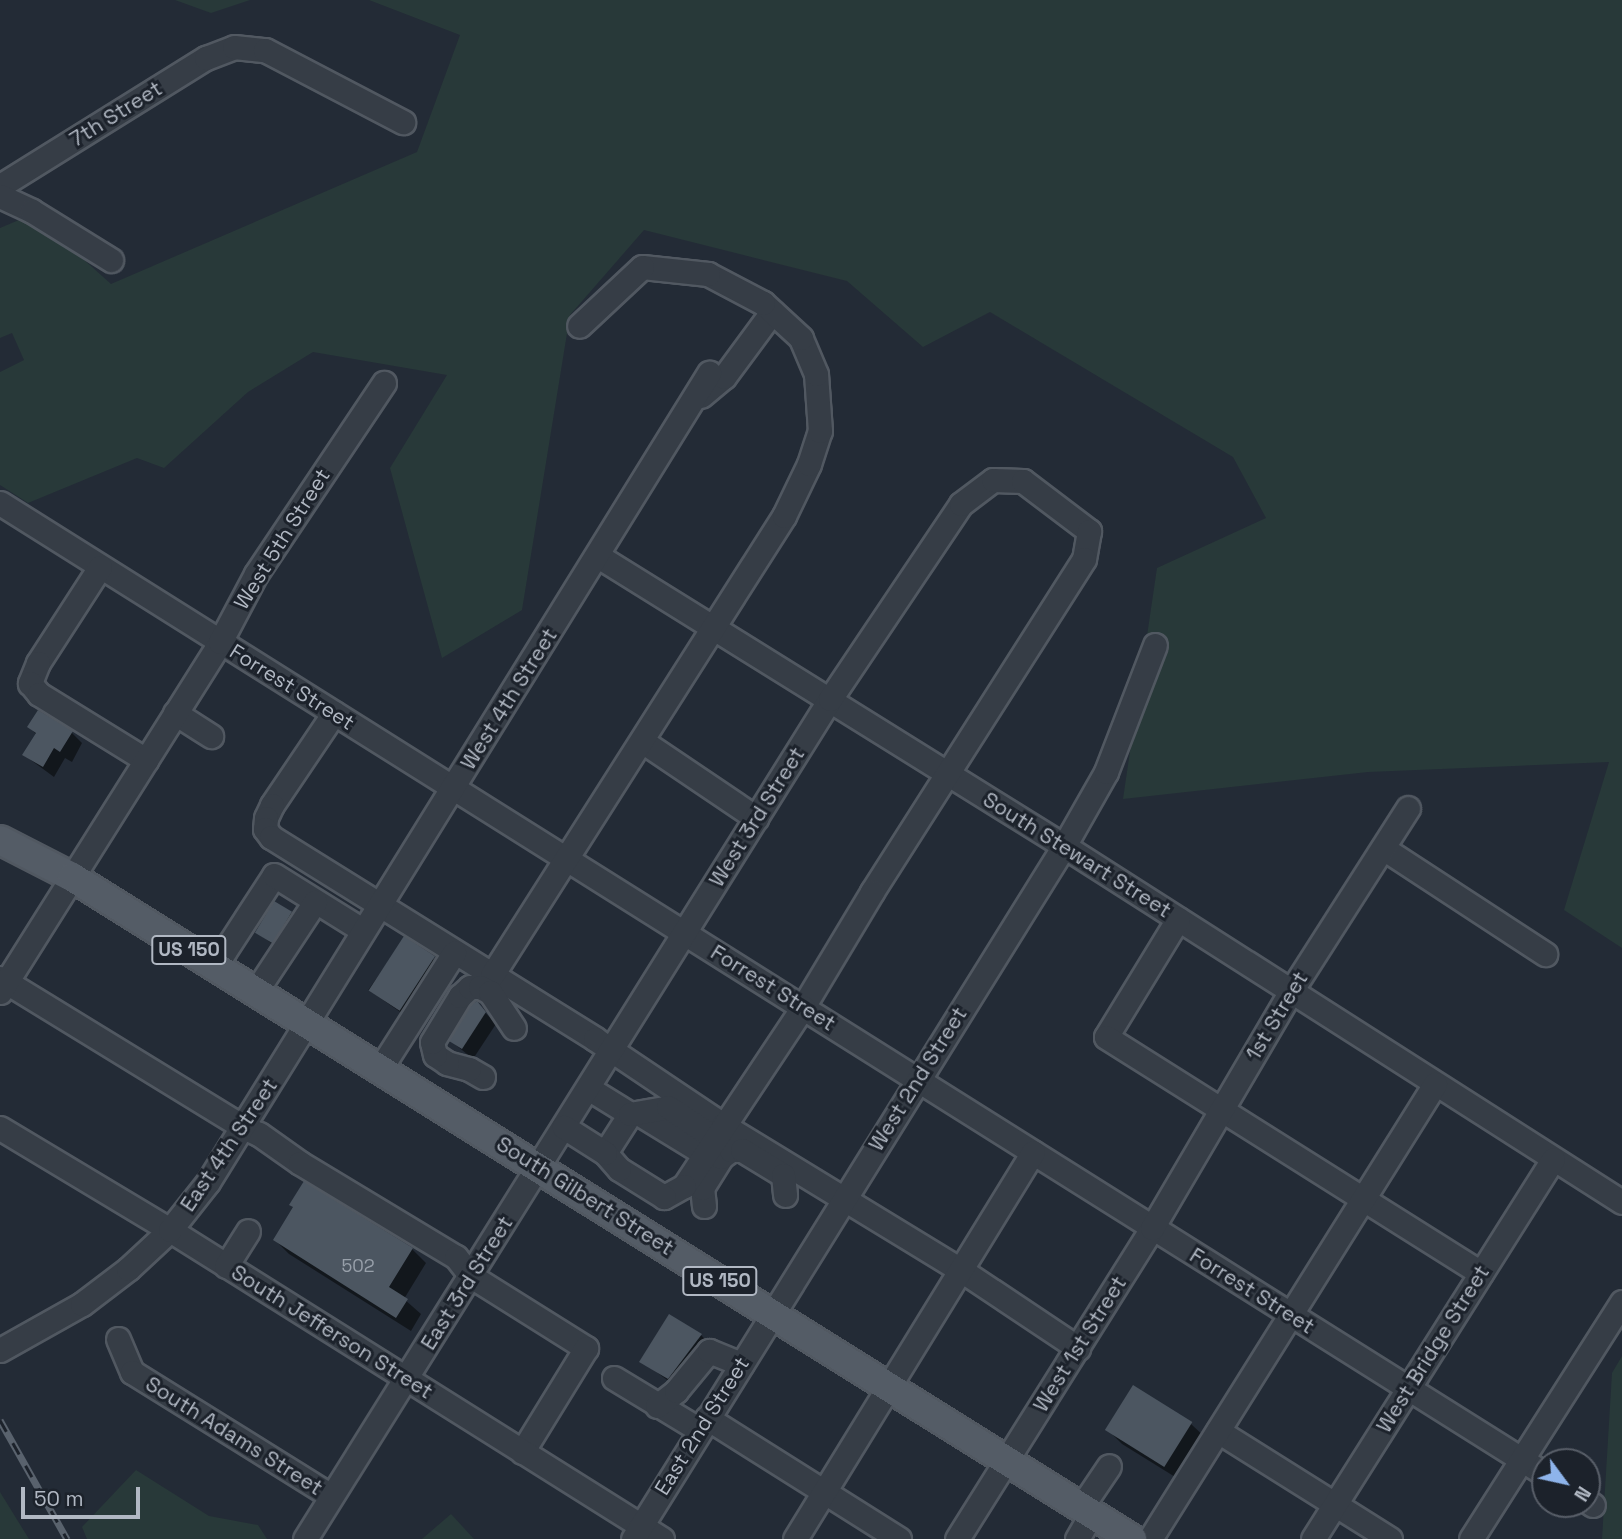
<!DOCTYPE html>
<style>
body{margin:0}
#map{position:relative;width:1622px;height:1539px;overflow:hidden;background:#232b36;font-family:"Space Grotesk",sans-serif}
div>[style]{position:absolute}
.green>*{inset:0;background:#283939}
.shadow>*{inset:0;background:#0007;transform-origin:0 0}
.building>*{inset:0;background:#4c5661;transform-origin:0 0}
.roads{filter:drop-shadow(2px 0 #515861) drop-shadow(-2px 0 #515861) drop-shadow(0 2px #515861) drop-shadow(0 -2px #515861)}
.minor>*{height:23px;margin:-11.5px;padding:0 11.5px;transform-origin:11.5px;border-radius:11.5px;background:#363d46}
.major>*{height:28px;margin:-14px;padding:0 14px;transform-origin:14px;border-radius:14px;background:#545c66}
.rail>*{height:7px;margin-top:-3.5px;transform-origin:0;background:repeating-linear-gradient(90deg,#1c222b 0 13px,#59626d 0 26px);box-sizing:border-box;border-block:2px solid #59626d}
span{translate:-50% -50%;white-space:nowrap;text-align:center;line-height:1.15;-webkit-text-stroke:6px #1c222b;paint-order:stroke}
.number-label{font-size:18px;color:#98a0aa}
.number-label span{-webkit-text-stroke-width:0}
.shield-label span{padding:2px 5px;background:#1c222b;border:2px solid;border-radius:5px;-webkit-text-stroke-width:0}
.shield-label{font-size:19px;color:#b1b8c3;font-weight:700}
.street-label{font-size:21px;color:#b1b8c3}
.north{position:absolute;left:1531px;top:1448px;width:70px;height:70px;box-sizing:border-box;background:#1c222b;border:2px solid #585e68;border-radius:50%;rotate:123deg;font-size:19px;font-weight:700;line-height:28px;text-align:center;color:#b1b8c3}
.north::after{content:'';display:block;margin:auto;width:24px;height:32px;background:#8eb4eb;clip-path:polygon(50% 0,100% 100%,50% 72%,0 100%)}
.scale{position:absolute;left:21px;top:1487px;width:119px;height:32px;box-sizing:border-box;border:4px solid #b1b8c3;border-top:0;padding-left:9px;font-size:21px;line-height:24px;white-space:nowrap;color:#b1b8c3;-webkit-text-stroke:5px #1c222b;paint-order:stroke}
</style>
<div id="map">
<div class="green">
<i style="clip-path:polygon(175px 0,250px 0,211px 13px)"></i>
<i style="clip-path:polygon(369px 0,1622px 0,1622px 948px,1564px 910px,1609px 762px,1368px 772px,1123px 799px,1157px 568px,1266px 518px,1233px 457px,990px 312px,923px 347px,847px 281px,644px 230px,570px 315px,522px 610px,442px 658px,390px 468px,447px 375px,313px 352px,248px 392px,164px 468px,137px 458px,28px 503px,0 485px,0 372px,24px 360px,12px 333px,0 338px,0 228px,33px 214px,111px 284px,417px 152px,460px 35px)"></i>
<i style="clip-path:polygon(1622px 1356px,1622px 1539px,1602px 1539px,1612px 1373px)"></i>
<i style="clip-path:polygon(136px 1470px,209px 1516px,258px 1525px,267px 1539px,87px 1539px,82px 1527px)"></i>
<i style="clip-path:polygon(0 1492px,29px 1539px,0 1539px)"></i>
<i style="clip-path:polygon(451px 1514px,474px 1539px,422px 1539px)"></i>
</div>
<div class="shadow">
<i style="clip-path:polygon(29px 727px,72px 733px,82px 743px,72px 762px,65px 758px,54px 777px,24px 755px,37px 735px)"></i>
<i style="clip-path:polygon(291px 913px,297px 920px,278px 948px,256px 932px)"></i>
<i style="left:404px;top:939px;width:50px;height:62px;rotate:35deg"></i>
<i style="clip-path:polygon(476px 1003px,496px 1024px,473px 1059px,451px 1041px)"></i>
<i style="clip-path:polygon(275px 1240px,412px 1249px,426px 1263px,404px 1299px,421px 1314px,411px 1331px,289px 1254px)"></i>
<i style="clip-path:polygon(701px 1335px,711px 1346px,679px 1389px,642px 1361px)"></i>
<i style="clip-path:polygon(1191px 1424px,1206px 1438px,1180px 1480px,1122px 1444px,1108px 1430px)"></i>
</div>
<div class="building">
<i style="clip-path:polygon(38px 710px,73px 731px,60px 752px,54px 748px,43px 767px,22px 755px,36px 733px,27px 727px)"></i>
<i style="left:274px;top:901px;width:21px;height:37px;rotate:31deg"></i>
<i style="left:404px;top:936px;width:37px;height:65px;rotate:33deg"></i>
<i style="clip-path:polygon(477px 1001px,486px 1012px,462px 1049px,449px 1041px,471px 1005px)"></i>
<i style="clip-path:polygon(304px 1181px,413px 1248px,389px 1287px,408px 1299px,396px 1318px,273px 1240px,293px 1207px,289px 1205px)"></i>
<i style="clip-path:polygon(669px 1314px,702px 1334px,668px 1379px,639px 1362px)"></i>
<i style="left:1133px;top:1385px;width:70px;height:53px;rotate:32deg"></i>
</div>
<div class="roads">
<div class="minor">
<i style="left:0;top:186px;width:243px;rotate:-31.9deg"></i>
<i style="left:206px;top:58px;width:30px;rotate:-21deg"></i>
<i style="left:234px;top:47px;width:31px;rotate:6deg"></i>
<i style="left:265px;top:50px;width:156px;rotate:27.6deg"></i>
<i style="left:0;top:196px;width:35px;rotate:25deg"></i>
<i style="left:32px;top:211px;width:93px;rotate:31.8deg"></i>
<i style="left:701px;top:396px;width:30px;rotate:-40deg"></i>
<i style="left:724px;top:377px;width:81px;rotate:-53.6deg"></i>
<i style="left:0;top:503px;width:1825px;rotate:32.15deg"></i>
<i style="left:598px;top:556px;width:549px;rotate:31.89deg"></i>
<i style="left:1064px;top:846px;width:662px;rotate:32.54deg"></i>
<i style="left:100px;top:567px;width:114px;rotate:122.9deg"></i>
<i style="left:38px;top:663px;width:22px;rotate:112deg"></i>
<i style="left:30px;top:683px;width:14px;rotate:51deg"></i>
<i style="left:39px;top:694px;width:126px;rotate:31.7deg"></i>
<i style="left:175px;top:713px;width:43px;rotate:32.6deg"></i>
<i style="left:334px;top:713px;width:111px;rotate:124deg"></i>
<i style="left:272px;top:805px;width:14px;rotate:115deg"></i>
<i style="left:266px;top:818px;width:11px;rotate:95deg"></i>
<i style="left:265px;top:829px;width:10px;rotate:53deg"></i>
<i style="left:271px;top:837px;width:382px;rotate:31.9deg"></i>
<i style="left:595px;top:1039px;width:154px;rotate:33.9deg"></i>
<i style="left:723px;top:1125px;width:279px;rotate:31.4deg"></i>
<i style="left:961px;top:1270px;width:141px;rotate:33.7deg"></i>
<i style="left:642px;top:741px;width:138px;rotate:34deg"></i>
<i style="left:1383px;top:848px;width:194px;rotate:33.2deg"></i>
<i style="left:1178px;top:919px;width:138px;rotate:121.4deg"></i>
<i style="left:1106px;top:1037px;width:443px;rotate:32.2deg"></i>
<i style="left:215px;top:966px;width:108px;rotate:-57deg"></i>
<i style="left:274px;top:875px;width:104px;rotate:32deg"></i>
<i style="left:492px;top:975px;width:544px;rotate:-57.54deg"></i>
<i style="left:784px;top:516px;width:58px;rotate:-64.3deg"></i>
<i style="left:809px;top:464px;width:35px;rotate:-72deg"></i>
<i style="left:820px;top:431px;width:57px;rotate:-94deg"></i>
<i style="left:816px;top:374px;width:39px;rotate:-113deg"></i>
<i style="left:801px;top:338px;width:52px;rotate:-137.4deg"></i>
<i style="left:763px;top:303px;width:62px;rotate:-152.2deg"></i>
<i style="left:708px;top:274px;width:66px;rotate:-173.9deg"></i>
<i style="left:642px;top:267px;width:86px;rotate:136.9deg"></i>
<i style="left:0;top:978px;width:285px;rotate:31.5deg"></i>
<i style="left:243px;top:1127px;width:17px;rotate:24deg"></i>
<i style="left:259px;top:1134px;width:50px;rotate:35.3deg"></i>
<i style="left:300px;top:1163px;width:182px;rotate:31.1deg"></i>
<i style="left:456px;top:1257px;width:24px;rotate:52deg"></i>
<i style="left:471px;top:1276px;width:136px;rotate:32.1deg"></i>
<i style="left:586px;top:1348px;width:122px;rotate:121.6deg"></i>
<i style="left:256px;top:991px;width:107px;rotate:-56.5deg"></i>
<i style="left:0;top:992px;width:413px;rotate:-57.8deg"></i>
<i style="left:220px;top:642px;width:77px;rotate:-62.1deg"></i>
<i style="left:256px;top:574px;width:230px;rotate:-56.2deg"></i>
<i style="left:380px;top:1069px;width:138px;rotate:-57.5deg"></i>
<i style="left:483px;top:1077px;width:16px;rotate:-150deg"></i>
<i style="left:469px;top:1069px;width:23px;rotate:-165deg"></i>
<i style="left:447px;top:1063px;width:14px;rotate:-146deg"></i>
<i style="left:435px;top:1055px;width:13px;rotate:-103deg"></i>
<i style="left:432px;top:1042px;width:54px;rotate:-58.7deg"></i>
<i style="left:460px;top:996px;width:13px;rotate:-42deg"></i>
<i style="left:470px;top:987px;width:10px"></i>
<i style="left:480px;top:987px;width:11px;rotate:27deg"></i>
<i style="left:490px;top:992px;width:43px;rotate:56.3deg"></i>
<i style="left:588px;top:1088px;width:49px;rotate:31.8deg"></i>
<i style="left:630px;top:1114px;width:46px;rotate:122.7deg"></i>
<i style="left:638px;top:1113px;width:79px;rotate:31.5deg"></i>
<i style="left:630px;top:1114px;width:39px;rotate:-10deg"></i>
<i style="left:668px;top:1107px;width:56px;rotate:33.4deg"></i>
<i style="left:0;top:1128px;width:198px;rotate:31deg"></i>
<i style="left:170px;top:1230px;width:581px;rotate:32.13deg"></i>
<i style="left:704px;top:1206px;width:18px;rotate:-96deg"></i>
<i style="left:702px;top:1188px;width:36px;rotate:-58deg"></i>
<i style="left:721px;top:1157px;width:12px;rotate:-35deg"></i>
<i style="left:731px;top:1150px;width:11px"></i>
<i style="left:742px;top:1150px;width:48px;rotate:31.4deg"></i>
<i style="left:783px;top:1175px;width:20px;rotate:84deg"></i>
<i style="left:226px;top:1266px;width:41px;rotate:-57.8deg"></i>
<i style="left:118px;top:1339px;width:36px;rotate:67deg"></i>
<i style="left:132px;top:1372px;width:234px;rotate:31.9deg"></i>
<i style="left:0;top:1350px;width:94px;rotate:-29.3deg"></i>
<i style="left:82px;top:1304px;width:58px;rotate:-37.3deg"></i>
<i style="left:128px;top:1269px;width:57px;rotate:-42.9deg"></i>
<i style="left:170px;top:1230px;width:61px;rotate:-51.6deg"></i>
<i style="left:208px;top:1182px;width:952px;rotate:-58.23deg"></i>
<i style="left:614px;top:1378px;width:100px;rotate:31.2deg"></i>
<i style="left:657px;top:1406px;width:24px;rotate:-38deg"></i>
<i style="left:676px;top:1391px;width:52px;rotate:-50.5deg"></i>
<i style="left:709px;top:1351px;width:35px;rotate:22deg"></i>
<i style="left:707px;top:1418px;width:227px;rotate:32.2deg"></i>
<i style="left:1218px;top:1431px;width:203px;rotate:32.1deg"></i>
<i style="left:1587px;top:1501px;width:7px;rotate:34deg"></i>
<i style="left:1082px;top:1506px;width:48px;rotate:-56deg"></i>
<i style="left:305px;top:1539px;width:991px;rotate:-57.99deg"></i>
<i style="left:830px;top:699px;width:235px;rotate:-56.1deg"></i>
<i style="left:961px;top:504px;width:40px;rotate:-37deg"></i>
<i style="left:993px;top:480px;width:30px;rotate:2deg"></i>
<i style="left:1023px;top:481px;width:83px;rotate:37.1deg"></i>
<i style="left:1089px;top:531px;width:28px;rotate:100deg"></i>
<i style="left:1084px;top:559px;width:395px;rotate:122.5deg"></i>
<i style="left:872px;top:892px;width:134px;rotate:121deg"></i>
<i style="left:803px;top:1007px;width:215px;rotate:123.6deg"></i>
<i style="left:684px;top:1186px;width:23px;rotate:151deg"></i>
<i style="left:664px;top:1197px;width:53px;rotate:-148.1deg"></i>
<i style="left:619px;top:1169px;width:21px;rotate:-131deg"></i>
<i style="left:605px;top:1153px;width:49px;rotate:-147.6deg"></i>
<i style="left:633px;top:1539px;width:816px;rotate:-58.12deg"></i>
<i style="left:1064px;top:846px;width:85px;rotate:-60.4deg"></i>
<i style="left:1106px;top:772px;width:136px;rotate:-68.9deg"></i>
<i style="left:795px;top:1539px;width:454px;rotate:-58.4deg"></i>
<i style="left:957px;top:1539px;width:367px;rotate:-57.9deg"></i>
<i style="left:1152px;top:1228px;width:275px;rotate:-59.6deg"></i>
<i style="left:1291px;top:991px;width:217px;rotate:-57.4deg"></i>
<i style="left:1077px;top:1539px;width:30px;rotate:-60deg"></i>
<i style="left:1150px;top:1539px;width:537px;rotate:-57.94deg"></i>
<i style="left:1313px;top:1539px;width:449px;rotate:-57.7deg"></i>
<i style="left:1471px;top:1539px;width:281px;rotate:-57.5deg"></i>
</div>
<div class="major">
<i style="left:0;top:840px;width:81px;rotate:27.2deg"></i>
<i style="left:72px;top:877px;width:1250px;rotate:31.99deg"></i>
</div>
</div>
<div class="rail">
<i style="left:0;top:1420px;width:137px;rotate:60.6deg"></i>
</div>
<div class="number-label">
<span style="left:358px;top:1266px">502</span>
</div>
<div class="shield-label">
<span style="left:189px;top:950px">US 150</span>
<span style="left:720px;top:1281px">US 150</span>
</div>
<div class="street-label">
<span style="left:116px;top:114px;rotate:-32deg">7th Street</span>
<span style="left:282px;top:539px;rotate:-58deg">West 5th Street</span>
<span style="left:292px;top:687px;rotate:32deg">Forrest Street</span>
<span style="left:509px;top:699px;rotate:-58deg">West 4th Street</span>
<span style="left:757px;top:817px;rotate:-58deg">West 3rd Street</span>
<span style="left:1077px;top:855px;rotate:32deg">South Stewart Street</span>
<span style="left:773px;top:988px;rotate:32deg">Forrest Street</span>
<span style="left:1277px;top:1016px;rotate:-59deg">1st Street</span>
<span style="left:918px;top:1079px;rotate:-58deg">West 2nd Street</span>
<span style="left:229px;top:1145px;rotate:-56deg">East 4th Street</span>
<span style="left:585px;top:1196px;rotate:32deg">South Gilbert Street</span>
<span style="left:467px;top:1283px;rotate:-58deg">East 3rd Street</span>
<span style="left:1252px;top:1291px;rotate:32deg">Forrest Street</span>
<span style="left:332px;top:1332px;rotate:32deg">South Jefferson Street</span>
<span style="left:1080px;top:1344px;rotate:-58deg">West 1st Street</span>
<span style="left:1433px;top:1349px;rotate:-58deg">West Bridge Street</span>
<span style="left:702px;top:1426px;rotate:-58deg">East 2nd Street</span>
<span style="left:234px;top:1436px;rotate:32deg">South Adams Street</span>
</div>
<div class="north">N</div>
<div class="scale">50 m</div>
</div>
